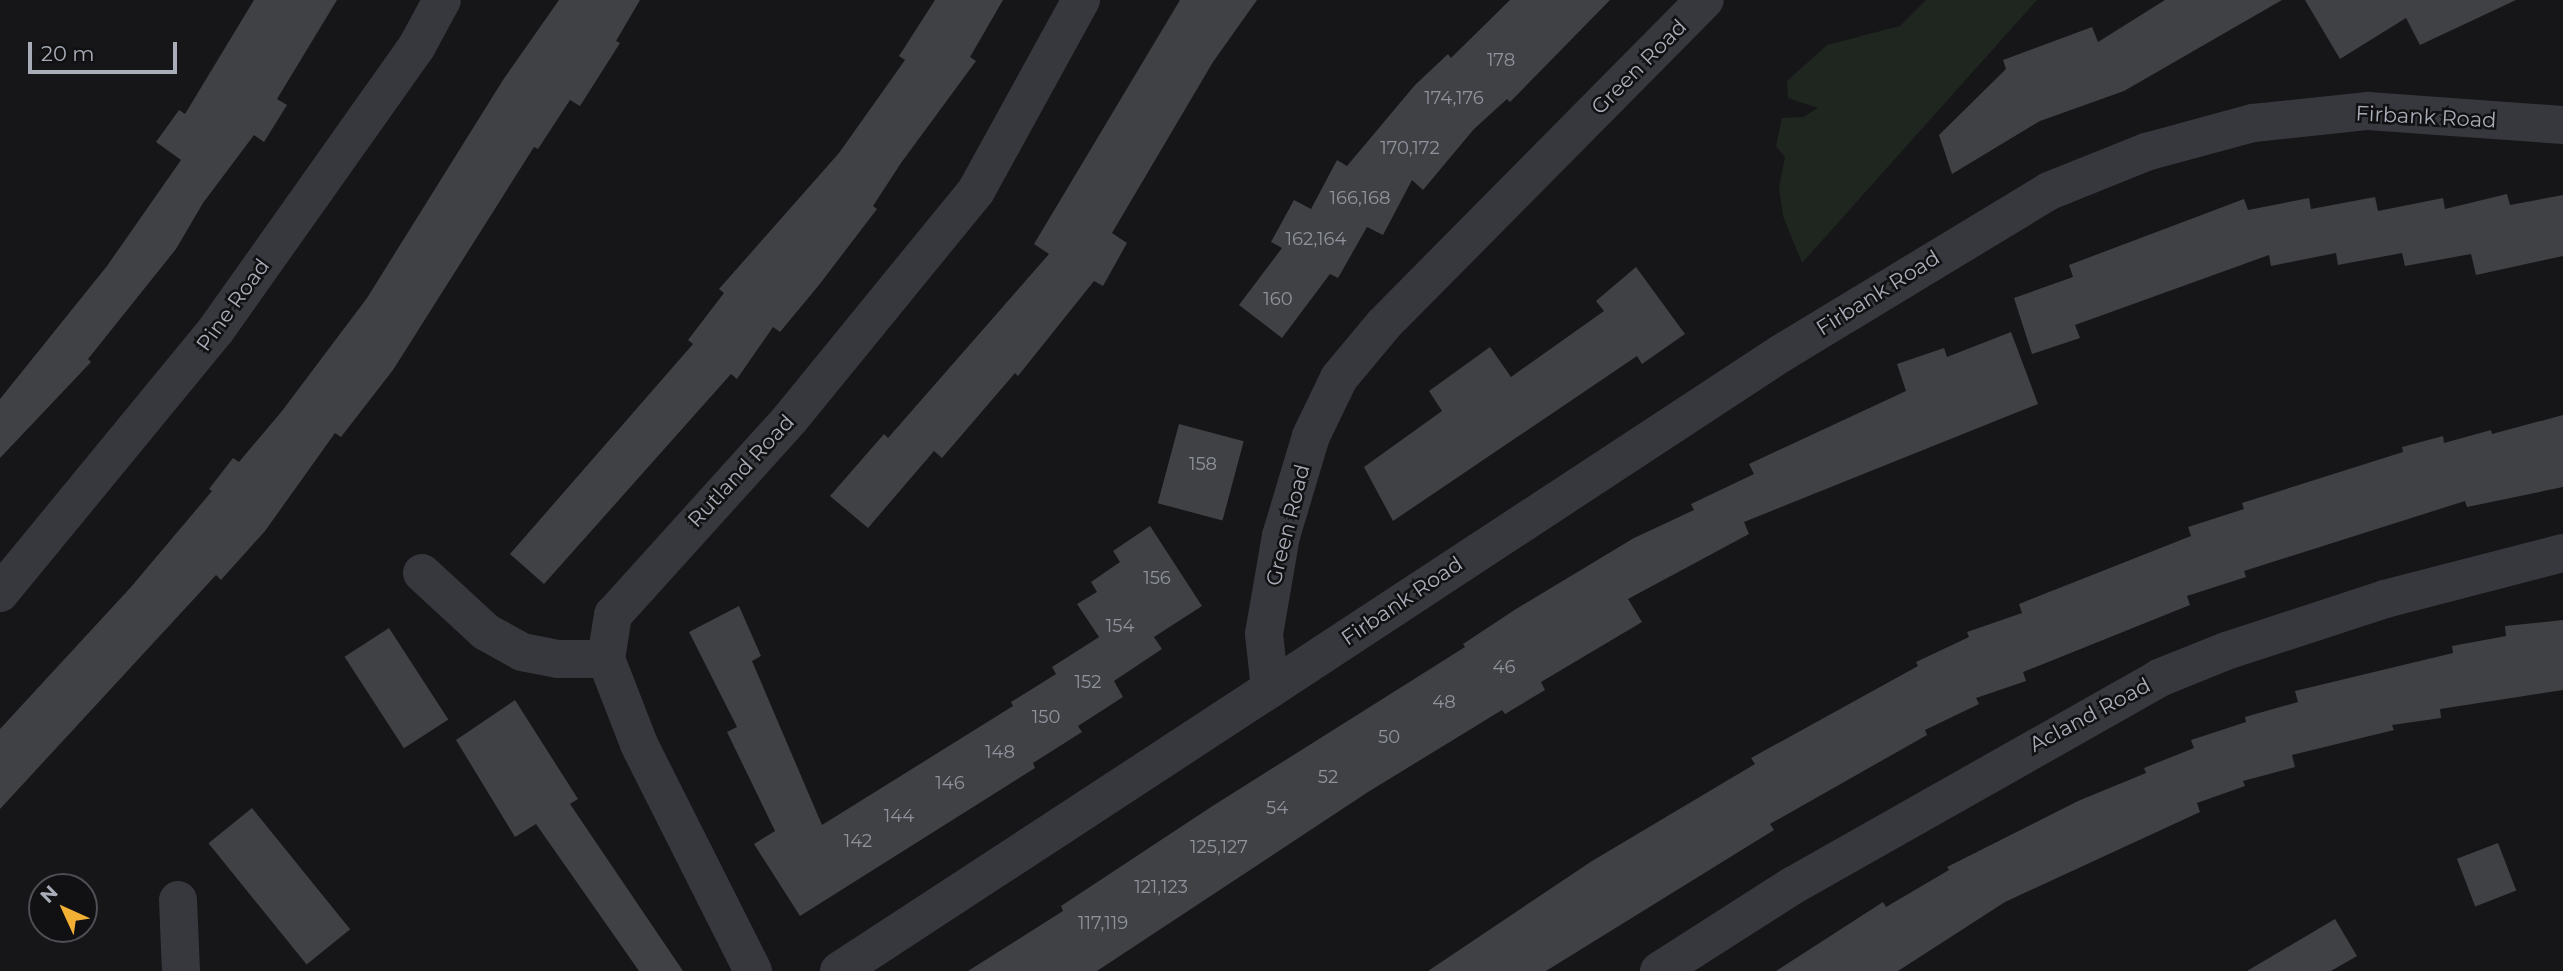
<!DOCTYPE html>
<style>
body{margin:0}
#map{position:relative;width:2563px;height:971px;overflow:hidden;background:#161618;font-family:Montserrat,sans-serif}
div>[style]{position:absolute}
.green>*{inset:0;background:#1e261f}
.building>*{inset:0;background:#404145;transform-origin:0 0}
.minor>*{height:38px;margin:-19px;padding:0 19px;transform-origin:19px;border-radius:19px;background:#37383d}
span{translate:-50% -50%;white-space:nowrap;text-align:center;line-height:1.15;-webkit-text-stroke:5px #111113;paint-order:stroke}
.number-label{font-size:18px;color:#8e929b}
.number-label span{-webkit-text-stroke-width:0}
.street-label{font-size:21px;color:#a8adb8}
.north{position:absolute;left:28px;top:873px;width:70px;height:70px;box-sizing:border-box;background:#111113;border:2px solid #4d4f55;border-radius:50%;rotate:315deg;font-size:19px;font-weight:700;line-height:28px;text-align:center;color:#a8adb8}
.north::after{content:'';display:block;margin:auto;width:24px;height:32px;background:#f2b134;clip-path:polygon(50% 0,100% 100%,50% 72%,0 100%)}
.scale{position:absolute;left:28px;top:42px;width:149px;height:32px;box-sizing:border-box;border:4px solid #a8adb8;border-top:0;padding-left:9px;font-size:21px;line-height:24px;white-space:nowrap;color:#a8adb8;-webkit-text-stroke:5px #111113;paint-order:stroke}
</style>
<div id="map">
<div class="green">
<i style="clip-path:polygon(1926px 0,2037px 0,1802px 263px,1783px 216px,1779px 187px,1785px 157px,1776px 146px,1782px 118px,1803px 117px,1818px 108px,1788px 98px,1787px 81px,1827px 45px,1900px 26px)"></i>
</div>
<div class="building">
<i style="clip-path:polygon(254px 0,337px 0,277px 99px,287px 105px,264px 142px,254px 135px,203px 203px,176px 249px,88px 359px,91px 362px,0 458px,0 399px,107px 266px,181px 160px,156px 142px,179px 110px,185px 114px)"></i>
<i style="clip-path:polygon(559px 0,640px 0,616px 41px,620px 43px,580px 106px,570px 100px,538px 149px,534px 147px,393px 370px,341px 437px,335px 433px,265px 531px,221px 580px,216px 575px,0 809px,0 729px,131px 587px,212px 491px,209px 489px,233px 458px,239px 462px,282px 411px,367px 298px,503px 80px)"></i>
<i style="clip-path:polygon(935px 0,1003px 0,970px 57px,976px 61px,901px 163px,873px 206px,877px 209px,819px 285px,780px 332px,773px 327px,737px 379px,731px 374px,544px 584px,510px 554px,693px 344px,688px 340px,724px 293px,719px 289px,839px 153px,905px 60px,899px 56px)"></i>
<i style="clip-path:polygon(1180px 0,1257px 0,1213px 62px,1112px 233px,1127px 243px,1103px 286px,1094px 281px,1018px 376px,1015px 373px,942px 458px,934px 451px,868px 528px,830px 496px,884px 434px,888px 438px,1049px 254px,1034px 244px)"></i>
<i style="clip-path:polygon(1510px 0,1610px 0,1510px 102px,1507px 99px,1474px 129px,1423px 190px,1412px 180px,1383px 235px,1367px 227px,1338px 278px,1330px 274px,1282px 338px,1239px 305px,1282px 248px,1271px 242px,1294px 200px,1311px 209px,1337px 160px,1347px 166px,1415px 85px,1448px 54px,1451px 58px)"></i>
<i style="clip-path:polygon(2165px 0,2282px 0,2124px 91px,2040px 121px,1952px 174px,1939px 135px,2006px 69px,2003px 60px,2092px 27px,2098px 42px)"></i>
<i style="clip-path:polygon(2305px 0,2516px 0,2420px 45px,2406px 18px,2340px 59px)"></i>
<i style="clip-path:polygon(2507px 194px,2510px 205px,2563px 195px,2563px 256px,2476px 275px,2471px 254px,2405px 266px,2402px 253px,2338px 265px,2336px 253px,2271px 266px,2269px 255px,2075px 325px,2080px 338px,2032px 354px,2014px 298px,2073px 277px,2069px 265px,2244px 199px,2248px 210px,2309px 198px,2311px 209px,2375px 197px,2378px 211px,2443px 198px,2445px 209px)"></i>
<i style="clip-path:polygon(1636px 267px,1685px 334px,1642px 364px,1637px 356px,1393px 521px,1364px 467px,1442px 411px,1429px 391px,1490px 347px,1511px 377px,1604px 311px,1596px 301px)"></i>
<i style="clip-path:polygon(2011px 332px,2038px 404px,1744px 522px,1749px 534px,1628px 599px,1642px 622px,1541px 682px,1545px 690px,1505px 714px,1502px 710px,1368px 792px,1097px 971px,968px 971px,1063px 911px,1061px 906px,1211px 807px,1465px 647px,1463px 644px,1516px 609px,1634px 538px,1694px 510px,1691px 504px,1754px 474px,1749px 464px,1906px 391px,1897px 364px,1944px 348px,1947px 357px)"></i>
<i style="clip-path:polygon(2563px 415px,2563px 487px,2467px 507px,2465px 501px,2244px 571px,2246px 577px,2187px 596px,2190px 605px,2023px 672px,2026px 681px,1976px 698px,1979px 704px,1925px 730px,1927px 735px,1770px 824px,1774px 830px,1546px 971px,1428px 971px,1592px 861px,1755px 764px,1751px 758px,1918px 666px,1916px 662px,1969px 637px,1967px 632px,2022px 613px,2019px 604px,2191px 536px,2188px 527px,2244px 509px,2242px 503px,2403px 452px,2402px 447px,2443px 436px,2444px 443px,2491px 430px,2492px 434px)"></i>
<i style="left:1179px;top:424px;width:67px;height:82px;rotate:15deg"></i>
<i style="clip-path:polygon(1150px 526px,1202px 606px,1154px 637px,1162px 649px,1114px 681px,1123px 697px,1078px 726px,1082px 732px,1033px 763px,1035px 768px,800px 916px,754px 844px,775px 831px,727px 732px,737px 727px,689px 632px,739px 606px,761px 656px,752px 661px,822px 825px,1013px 706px,1011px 702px,1056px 674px,1052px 667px,1099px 637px,1077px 604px,1097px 592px,1091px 582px,1120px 562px,1113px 551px)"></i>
<i style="clip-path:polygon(2563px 620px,2563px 690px,2440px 709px,2441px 718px,2392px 725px,2394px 730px,2292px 755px,2295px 767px,2243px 781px,2245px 786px,2197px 803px,2200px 812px,2005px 902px,1898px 971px,1776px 971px,1883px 902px,1886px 907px,1949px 870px,1947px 867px,2078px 801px,2146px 773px,2144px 768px,2194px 748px,2191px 740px,2246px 722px,2245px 717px,2298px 702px,2295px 691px,2453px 653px,2452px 646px,2506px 636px,2505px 626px)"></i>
<i style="left:389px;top:628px;width:109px;height:53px;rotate:57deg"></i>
<i style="clip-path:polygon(515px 700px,578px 799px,570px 804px,683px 971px,639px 971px,536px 824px,515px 837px,456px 740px)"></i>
<i style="left:252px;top:808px;width:156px;height:56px;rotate:51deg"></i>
<i style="left:2498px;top:843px;width:51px;height:44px;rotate:69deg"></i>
<i style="clip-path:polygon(2335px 919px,2357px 956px,2331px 971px,2247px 971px)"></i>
</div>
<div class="minor">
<i style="left:422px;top:573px;width:87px;rotate:42.7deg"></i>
<i style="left:486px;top:632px;width:41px;rotate:29.1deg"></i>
<i style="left:522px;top:652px;width:36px;rotate:11deg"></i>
<i style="left:557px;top:659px;width:49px"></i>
<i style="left:0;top:593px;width:340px;rotate:-50.6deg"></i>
<i style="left:216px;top:330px;width:348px;rotate:-54.7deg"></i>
<i style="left:417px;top:46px;width:52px;rotate:-61.5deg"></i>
<i style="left:1270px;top:689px;width:610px;rotate:-33.3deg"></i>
<i style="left:1780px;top:354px;width:315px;rotate:-31.2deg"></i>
<i style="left:2049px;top:191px;width:105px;rotate:-21.9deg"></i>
<i style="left:2146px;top:152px;width:111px;rotate:-15.2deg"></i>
<i style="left:2253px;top:123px;width:116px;rotate:-6deg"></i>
<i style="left:2368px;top:111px;width:196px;rotate:4.1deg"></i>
<i style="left:178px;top:900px;width:71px;rotate:87.6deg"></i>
<i style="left:753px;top:971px;width:254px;rotate:-116.7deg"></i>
<i style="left:639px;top:744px;width:91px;rotate:-111.2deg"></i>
<i style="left:606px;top:659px;width:45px;rotate:-81deg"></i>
<i style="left:613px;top:615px;width:264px;rotate:-47.9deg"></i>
<i style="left:790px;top:419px;width:294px;rotate:-50.8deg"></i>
<i style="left:976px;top:191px;width:218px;rotate:-61.2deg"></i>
<i style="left:839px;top:971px;width:515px;rotate:-33.2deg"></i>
<i style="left:1270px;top:689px;width:55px;rotate:-96.2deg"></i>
<i style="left:1264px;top:634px;width:99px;rotate:-80.2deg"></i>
<i style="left:1281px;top:536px;width:104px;rotate:-73.3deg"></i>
<i style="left:1311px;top:436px;width:64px;rotate:-64.2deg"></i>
<i style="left:1339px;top:378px;width:70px;rotate:-50.2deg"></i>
<i style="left:1384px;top:324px;width:456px;rotate:-45.3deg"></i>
<i style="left:1659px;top:971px;width:158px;rotate:-32.6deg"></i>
<i style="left:1792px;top:886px;width:422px;rotate:-29.5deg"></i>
<i style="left:2159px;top:678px;width:72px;rotate:-21.9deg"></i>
<i style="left:2226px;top:651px;width:167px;rotate:-18.1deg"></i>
<i style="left:2385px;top:599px;width:184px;rotate:-14.5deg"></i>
</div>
<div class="number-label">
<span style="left:1501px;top:60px">178</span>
<span style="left:1454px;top:98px">174,176</span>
<span style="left:1410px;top:148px">170,172</span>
<span style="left:1360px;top:198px">166,168</span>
<span style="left:1316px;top:239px">162,164</span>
<span style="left:1278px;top:299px">160</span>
<span style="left:1203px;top:464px">158</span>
<span style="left:1157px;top:578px">156</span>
<span style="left:1120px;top:626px">154</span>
<span style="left:1504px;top:667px">46</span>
<span style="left:1088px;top:682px">152</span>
<span style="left:1444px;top:702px">48</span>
<span style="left:1046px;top:717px">150</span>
<span style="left:1389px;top:737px">50</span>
<span style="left:1000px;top:752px">148</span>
<span style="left:1328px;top:777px">52</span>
<span style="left:950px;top:783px">146</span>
<span style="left:1277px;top:808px">54</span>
<span style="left:899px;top:816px">144</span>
<span style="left:858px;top:841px">142</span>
<span style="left:1219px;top:847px">125,127</span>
<span style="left:1161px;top:887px">121,123</span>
<span style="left:1103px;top:923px">117,119</span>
</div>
<div class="street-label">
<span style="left:1639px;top:67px;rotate:-45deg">Green Road</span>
<span style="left:2426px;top:117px;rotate:3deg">Firbank Road</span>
<span style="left:1878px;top:293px;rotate:-32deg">Firbank Road</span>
<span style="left:233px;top:305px;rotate:-54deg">Pine Road</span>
<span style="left:741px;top:471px;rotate:-47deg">Rutland Road</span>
<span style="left:1288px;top:525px;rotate:-76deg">Green Road</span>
<span style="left:1402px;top:601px;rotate:-34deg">Firbank Road</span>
<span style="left:2090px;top:715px;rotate:-28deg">Acland Road</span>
</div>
<div class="north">N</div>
<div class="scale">20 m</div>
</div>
